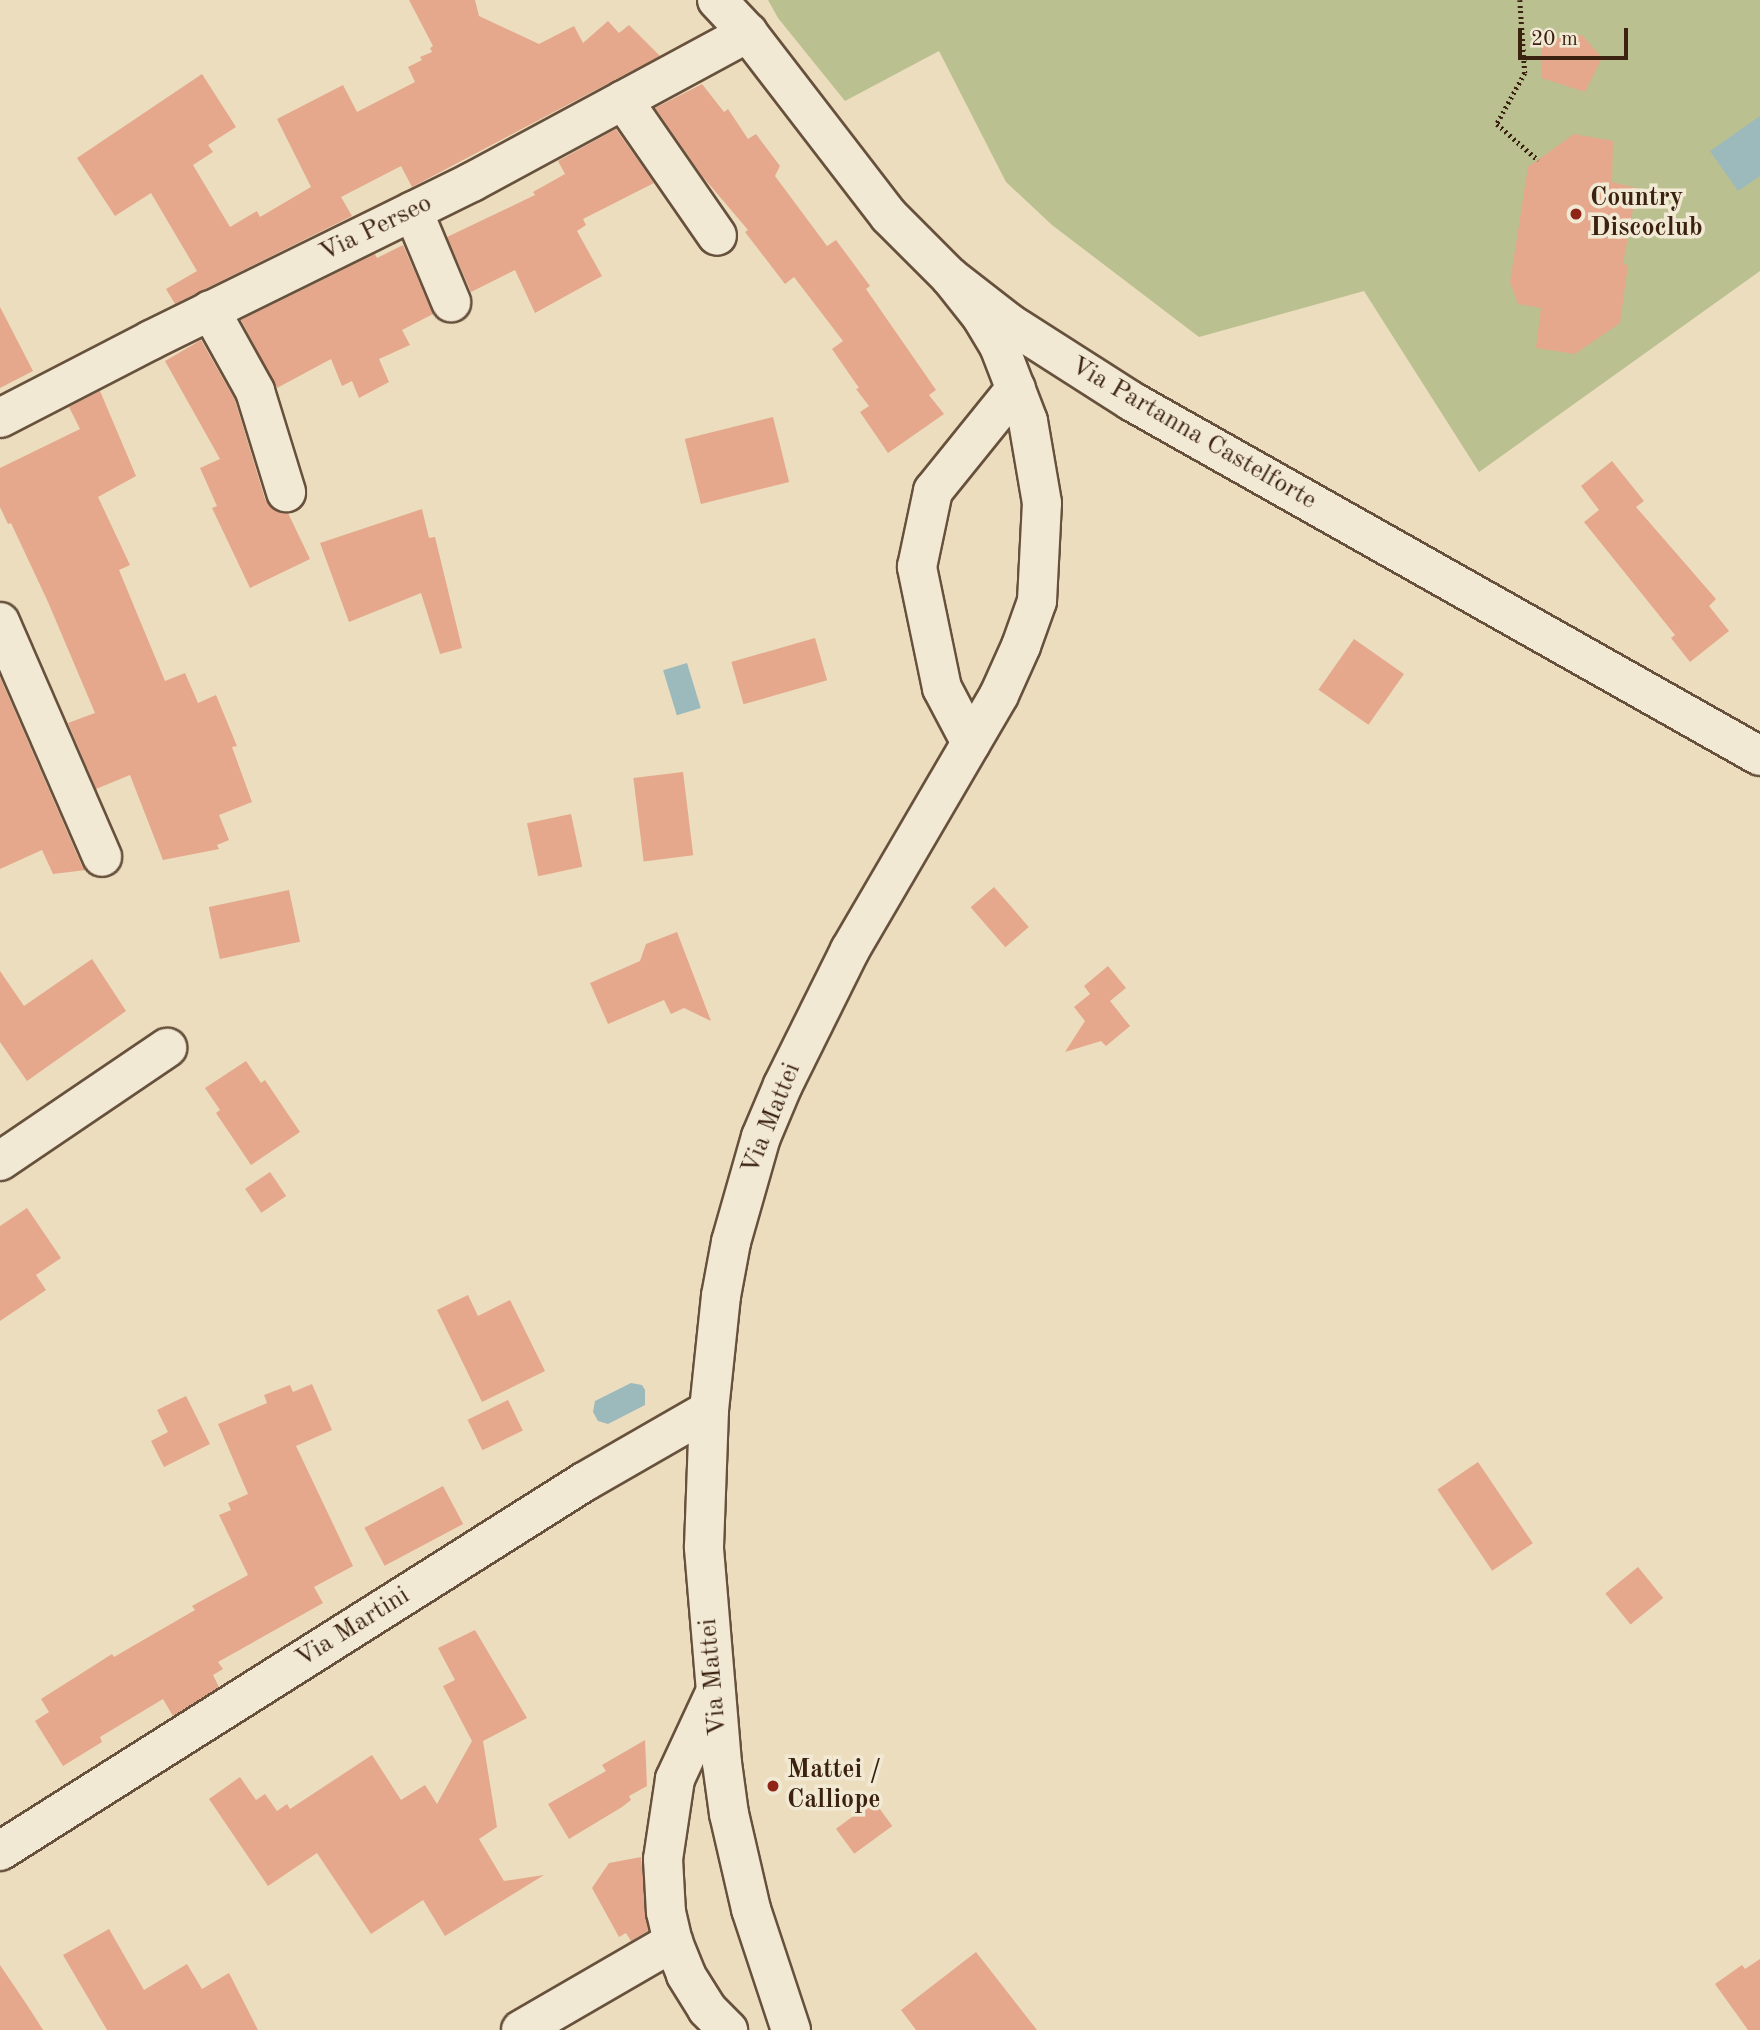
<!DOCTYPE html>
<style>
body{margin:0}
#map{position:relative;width:1760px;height:2030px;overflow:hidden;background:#ebddbe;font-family:"Old Standard TT",serif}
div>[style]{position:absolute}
.green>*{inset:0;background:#bac08f}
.water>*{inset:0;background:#9cb9bc;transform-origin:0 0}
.building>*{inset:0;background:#e5a88c;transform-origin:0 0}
.path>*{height:4.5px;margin-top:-2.25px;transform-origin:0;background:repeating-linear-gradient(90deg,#3b2210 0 2px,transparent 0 5.5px)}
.roads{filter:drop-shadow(2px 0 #67513c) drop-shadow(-2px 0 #67513c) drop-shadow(0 2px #67513c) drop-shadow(0 -2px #67513c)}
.minor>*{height:38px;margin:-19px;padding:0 19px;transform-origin:19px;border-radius:19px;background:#f2e9d5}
.dots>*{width:19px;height:19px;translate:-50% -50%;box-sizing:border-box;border:4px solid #f2e9d5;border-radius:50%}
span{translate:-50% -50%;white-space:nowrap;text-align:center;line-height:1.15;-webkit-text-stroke:7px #f2e9d5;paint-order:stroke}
.poi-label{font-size:26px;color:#3b2210;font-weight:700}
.left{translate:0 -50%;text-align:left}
.street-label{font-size:26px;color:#3b2210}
.scale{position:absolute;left:1518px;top:28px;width:110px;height:32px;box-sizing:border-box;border:4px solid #3b2210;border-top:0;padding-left:9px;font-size:21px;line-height:24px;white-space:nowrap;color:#3b2210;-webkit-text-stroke:5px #f2e9d5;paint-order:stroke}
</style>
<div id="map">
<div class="green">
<i style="clip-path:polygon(768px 0,1760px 0,1760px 271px,1479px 472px,1364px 291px,1199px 337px,1052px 225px,1006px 182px,939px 51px,845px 101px,778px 18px)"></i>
</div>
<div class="water">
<i style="clip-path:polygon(1760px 116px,1760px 176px,1738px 191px,1710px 151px)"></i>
<i style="left:687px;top:663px;width:47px;height:25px;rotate:73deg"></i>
<i style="clip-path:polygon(631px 1383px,642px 1385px,645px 1390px,645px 1405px,608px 1424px,598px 1421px,593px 1412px,595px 1401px)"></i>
</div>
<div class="building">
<i style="clip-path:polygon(409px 0,475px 0,479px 16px,539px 44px,574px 26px,583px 43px,608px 21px,619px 33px,629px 25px,660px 56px,412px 187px,401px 166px,341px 197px,352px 216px,175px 304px,166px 289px,197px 271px,151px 193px,115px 216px,77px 158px,202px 74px,236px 127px,208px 145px,213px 152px,193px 165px,230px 227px,257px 211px,260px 217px,311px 187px,277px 119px,343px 85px,357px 112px,415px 82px,408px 67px,422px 60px,420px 57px,432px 52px,430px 48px,433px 46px)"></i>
<i style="clip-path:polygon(1582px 35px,1602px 58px,1585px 92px,1542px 78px,1542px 40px)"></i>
<i style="clip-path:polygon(702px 84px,724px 112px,728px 109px,748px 139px,756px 134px,780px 166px,775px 176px,827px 246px,836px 240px,870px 286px,866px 289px,936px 390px,929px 395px,944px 414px,888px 453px,860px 412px,869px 406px,856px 389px,859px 388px,832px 349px,843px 341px,794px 277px,785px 284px,745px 232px,748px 230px,703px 177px,655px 108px)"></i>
<i style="clip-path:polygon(616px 129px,654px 183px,583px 219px,586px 225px,577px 231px,602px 276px,535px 313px,515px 270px,471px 292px,447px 237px,535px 195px,533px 192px,565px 174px,558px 161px)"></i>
<i style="clip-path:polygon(1574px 134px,1613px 141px,1612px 182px,1637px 188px,1623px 264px,1628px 265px,1620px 323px,1575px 354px,1536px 348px,1541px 308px,1518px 304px,1510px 282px,1528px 167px)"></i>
<i style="clip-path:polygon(403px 245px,433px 314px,402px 330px,410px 345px,379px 359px,389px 382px,359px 398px,352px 381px,342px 386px,331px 359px,277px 388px,241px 320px,375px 254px,377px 258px)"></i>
<i style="clip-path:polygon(0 307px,33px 371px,0 388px)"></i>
<i style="clip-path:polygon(201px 340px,235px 400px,265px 499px,272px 508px,288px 513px,310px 559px,250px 588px,212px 508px,217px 506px,200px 468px,220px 459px,165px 361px)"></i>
<i style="clip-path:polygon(100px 391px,136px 476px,98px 497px,130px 565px,119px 570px,165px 681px,185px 673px,198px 703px,216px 695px,237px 746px,232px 747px,252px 802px,219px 815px,229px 840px,217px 845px,219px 849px,163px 860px,130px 775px,96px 789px,68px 723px,95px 713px,48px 602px,11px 523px,8px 524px,0 507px,0 468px,80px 429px,69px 407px)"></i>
<i style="left:773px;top:417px;width:67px;height:91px;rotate:76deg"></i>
<i style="clip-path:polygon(1612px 461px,1644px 501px,1636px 507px,1716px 599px,1709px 606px,1729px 631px,1690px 662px,1671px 638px,1675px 635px,1584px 522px,1599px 510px,1581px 486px)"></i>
<i style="clip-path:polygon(422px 509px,429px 538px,435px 537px,462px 648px,440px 654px,421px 593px,349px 622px,320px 543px)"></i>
<i style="left:815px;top:638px;width:44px;height:87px;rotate:74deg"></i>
<i style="left:1354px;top:639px;width:61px;height:62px;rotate:35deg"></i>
<i style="clip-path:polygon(0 677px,82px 866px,86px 870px,53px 874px,42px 850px,0 869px)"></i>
<i style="left:683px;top:772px;width:84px;height:50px;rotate:83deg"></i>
<i style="left:571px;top:814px;width:54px;height:45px;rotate:78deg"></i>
<i style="left:994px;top:887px;width:53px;height:31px;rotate:49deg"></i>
<i style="left:289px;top:890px;width:53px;height:82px;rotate:78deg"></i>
<i style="clip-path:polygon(677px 932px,711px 1021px,684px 1008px,671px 1014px,664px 1000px,608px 1024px,590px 983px,640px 961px,646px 944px)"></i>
<i style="clip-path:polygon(92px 959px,126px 1011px,27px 1081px,0 1042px,0 971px,24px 1006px)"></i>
<i style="clip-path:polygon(1108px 966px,1126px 988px,1110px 1001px,1130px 1026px,1106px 1046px,1101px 1041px,1065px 1052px,1085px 1021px,1074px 1007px,1090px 994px,1084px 986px)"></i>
<i style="clip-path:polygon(246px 1061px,261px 1083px,265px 1080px,300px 1132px,251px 1165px,216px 1113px,220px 1110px,205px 1088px)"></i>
<i style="left:270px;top:1172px;width:29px;height:30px;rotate:56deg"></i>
<i style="clip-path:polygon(27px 1208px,61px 1258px,36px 1275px,46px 1290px,0 1321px,0 1226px)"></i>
<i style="clip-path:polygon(468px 1295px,478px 1316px,510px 1300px,545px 1371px,482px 1402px,437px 1310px)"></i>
<i style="clip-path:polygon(312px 1384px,332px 1430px,296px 1446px,353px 1566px,314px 1587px,323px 1603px,218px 1662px,223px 1669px,213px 1675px,219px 1687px,173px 1716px,163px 1699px,100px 1737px,102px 1742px,63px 1766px,35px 1721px,49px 1712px,41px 1699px,112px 1654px,114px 1657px,195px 1610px,192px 1606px,248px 1575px,219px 1515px,231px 1510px,228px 1503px,248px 1494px,218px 1424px,267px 1403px,264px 1395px,290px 1385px,293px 1392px)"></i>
<i style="clip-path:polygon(186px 1396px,210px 1444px,164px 1467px,151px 1441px,168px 1432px,157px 1410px)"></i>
<i style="left:508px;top:1400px;width:34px;height:45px;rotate:64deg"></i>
<i style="left:1478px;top:1462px;width:98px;height:49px;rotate:56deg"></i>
<i style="left:443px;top:1486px;width:43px;height:89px;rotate:62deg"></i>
<i style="left:1638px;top:1567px;width:40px;height:42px;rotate:51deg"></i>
<i style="clip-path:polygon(475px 1630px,527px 1718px,483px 1741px,497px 1827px,479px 1839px,504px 1881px,544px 1875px,445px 1936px,423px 1900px,371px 1934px,317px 1853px,268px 1886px,209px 1799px,240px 1777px,256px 1800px,265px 1794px,277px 1811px,287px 1804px,290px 1809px,372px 1755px,401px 1800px,425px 1785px,437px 1804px,472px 1741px,443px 1686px,455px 1680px,438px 1648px)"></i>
<i style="clip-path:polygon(645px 1740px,647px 1786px,629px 1796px,631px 1800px,622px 1807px,569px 1839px,548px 1804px,606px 1771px,602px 1765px)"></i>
<i style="left:874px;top:1801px;width:31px;height:47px;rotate:54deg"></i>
<i style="clip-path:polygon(641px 1857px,648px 1931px,631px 1941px,626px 1933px,619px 1937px,592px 1888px,609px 1863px)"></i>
<i style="clip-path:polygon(109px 1929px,144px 1990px,187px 1964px,202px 1989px,229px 1973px,258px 2030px,107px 2030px,63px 1955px)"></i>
<i style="clip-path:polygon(976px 1952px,1037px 2030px,916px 2030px,901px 2010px)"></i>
<i style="clip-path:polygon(1760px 1959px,1760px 2030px,1748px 2030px,1715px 1984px,1742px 1965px,1745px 1969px)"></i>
<i style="clip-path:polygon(0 1965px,29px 2008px,43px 2030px,0 2030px)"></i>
</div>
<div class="path">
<i style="left:1520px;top:0;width:73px;rotate:86.1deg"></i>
<i style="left:1525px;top:73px;width:58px;rotate:118.8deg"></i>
<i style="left:1497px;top:124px;width:55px;rotate:41.3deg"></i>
</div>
<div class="roads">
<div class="minor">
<i style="left:717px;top:0;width:45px;rotate:46.8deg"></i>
<i style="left:748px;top:33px;width:231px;rotate:52.4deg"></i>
<i style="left:889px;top:216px;width:86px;rotate:45deg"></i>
<i style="left:950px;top:277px;width:75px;rotate:37.9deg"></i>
<i style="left:1009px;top:323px;width:145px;rotate:32.6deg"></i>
<i style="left:1131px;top:401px;width:722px;rotate:29.44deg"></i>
<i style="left:623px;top:100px;width:165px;rotate:55.3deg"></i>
<i style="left:413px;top:211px;width:99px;rotate:67.3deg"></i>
<i style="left:210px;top:310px;width:93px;rotate:60.9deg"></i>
<i style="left:255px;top:391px;width:106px;rotate:72.9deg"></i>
<i style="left:0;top:418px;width:170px;rotate:-27.3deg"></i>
<i style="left:151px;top:340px;width:358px;rotate:-26.2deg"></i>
<i style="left:472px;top:182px;width:314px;rotate:-28.4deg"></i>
<i style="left:0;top:622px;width:256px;rotate:66.5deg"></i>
<i style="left:971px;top:743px;width:62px;rotate:-117.8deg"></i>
<i style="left:942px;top:688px;width:124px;rotate:-101.7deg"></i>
<i style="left:917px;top:567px;width:78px;rotate:-78.1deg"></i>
<i style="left:933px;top:491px;width:132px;rotate:-51.1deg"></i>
<i style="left:0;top:1161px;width:202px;rotate:-34.1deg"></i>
<i style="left:714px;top:1695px;width:93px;rotate:114.9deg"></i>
<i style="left:675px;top:1779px;width:81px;rotate:98.5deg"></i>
<i style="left:663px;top:1859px;width:53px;rotate:86.8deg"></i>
<i style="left:666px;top:1912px;width:31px;rotate:77deg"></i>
<i style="left:673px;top:1942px;width:35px;rotate:68deg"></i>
<i style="left:686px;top:1975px;width:40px;rotate:58deg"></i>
<i style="left:707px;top:2009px;width:30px;rotate:45deg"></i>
<i style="left:0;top:1851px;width:691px;rotate:-32.29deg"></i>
<i style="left:584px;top:1482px;width:144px;rotate:-29.9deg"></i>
<i style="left:521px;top:2030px;width:176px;rotate:-30.1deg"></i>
<i style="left:791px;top:2030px;width:127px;rotate:-108.3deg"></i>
<i style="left:751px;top:1909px;width:98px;rotate:-103deg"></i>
<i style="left:729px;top:1814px;width:51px;rotate:-97.8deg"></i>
<i style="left:722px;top:1763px;width:217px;rotate:-94.8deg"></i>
<i style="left:704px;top:1547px;width:137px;rotate:-87.9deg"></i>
<i style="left:709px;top:1410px;width:115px;rotate:-84deg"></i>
<i style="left:721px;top:1296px;width:55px;rotate:-79.5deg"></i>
<i style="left:731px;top:1242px;width:109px;rotate:-74.1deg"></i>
<i style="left:761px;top:1137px;width:56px;rotate:-67.1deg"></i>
<i style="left:783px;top:1085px;width:151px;rotate:-63.6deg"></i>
<i style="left:850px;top:950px;width:295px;rotate:-59.7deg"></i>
<i style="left:999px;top:695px;width:54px;rotate:-65.8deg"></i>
<i style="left:1021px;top:646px;width:48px;rotate:-70.4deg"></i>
<i style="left:1037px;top:601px;width:98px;rotate:-87.1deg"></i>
<i style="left:1042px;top:503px;width:83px;rotate:-99.7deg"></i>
<i style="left:1028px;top:421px;width:80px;rotate:-111.1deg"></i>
<i style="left:999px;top:346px;width:35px;rotate:-121deg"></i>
<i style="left:981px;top:316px;width:50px;rotate:-128.5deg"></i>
</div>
</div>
<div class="dots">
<i style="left:1576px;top:214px;background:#8f2418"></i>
<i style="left:773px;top:1786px;background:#8f2418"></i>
</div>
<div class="poi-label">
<span class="left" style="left:1590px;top:214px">Country<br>Discoclub</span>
<span class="left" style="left:787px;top:1786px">Mattei /<br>Calliope</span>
</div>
<div class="street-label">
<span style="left:376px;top:229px;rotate:-26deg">Via Perseo</span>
<span style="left:1193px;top:434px;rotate:30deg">Via Partanna Castelforte</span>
<span style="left:772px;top:1119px;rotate:-68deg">Via Mattei</span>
<span style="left:353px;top:1628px;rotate:-32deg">Via Martini</span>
<span style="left:714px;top:1677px;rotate:-95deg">Via Mattei</span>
</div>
<div class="scale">20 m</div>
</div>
